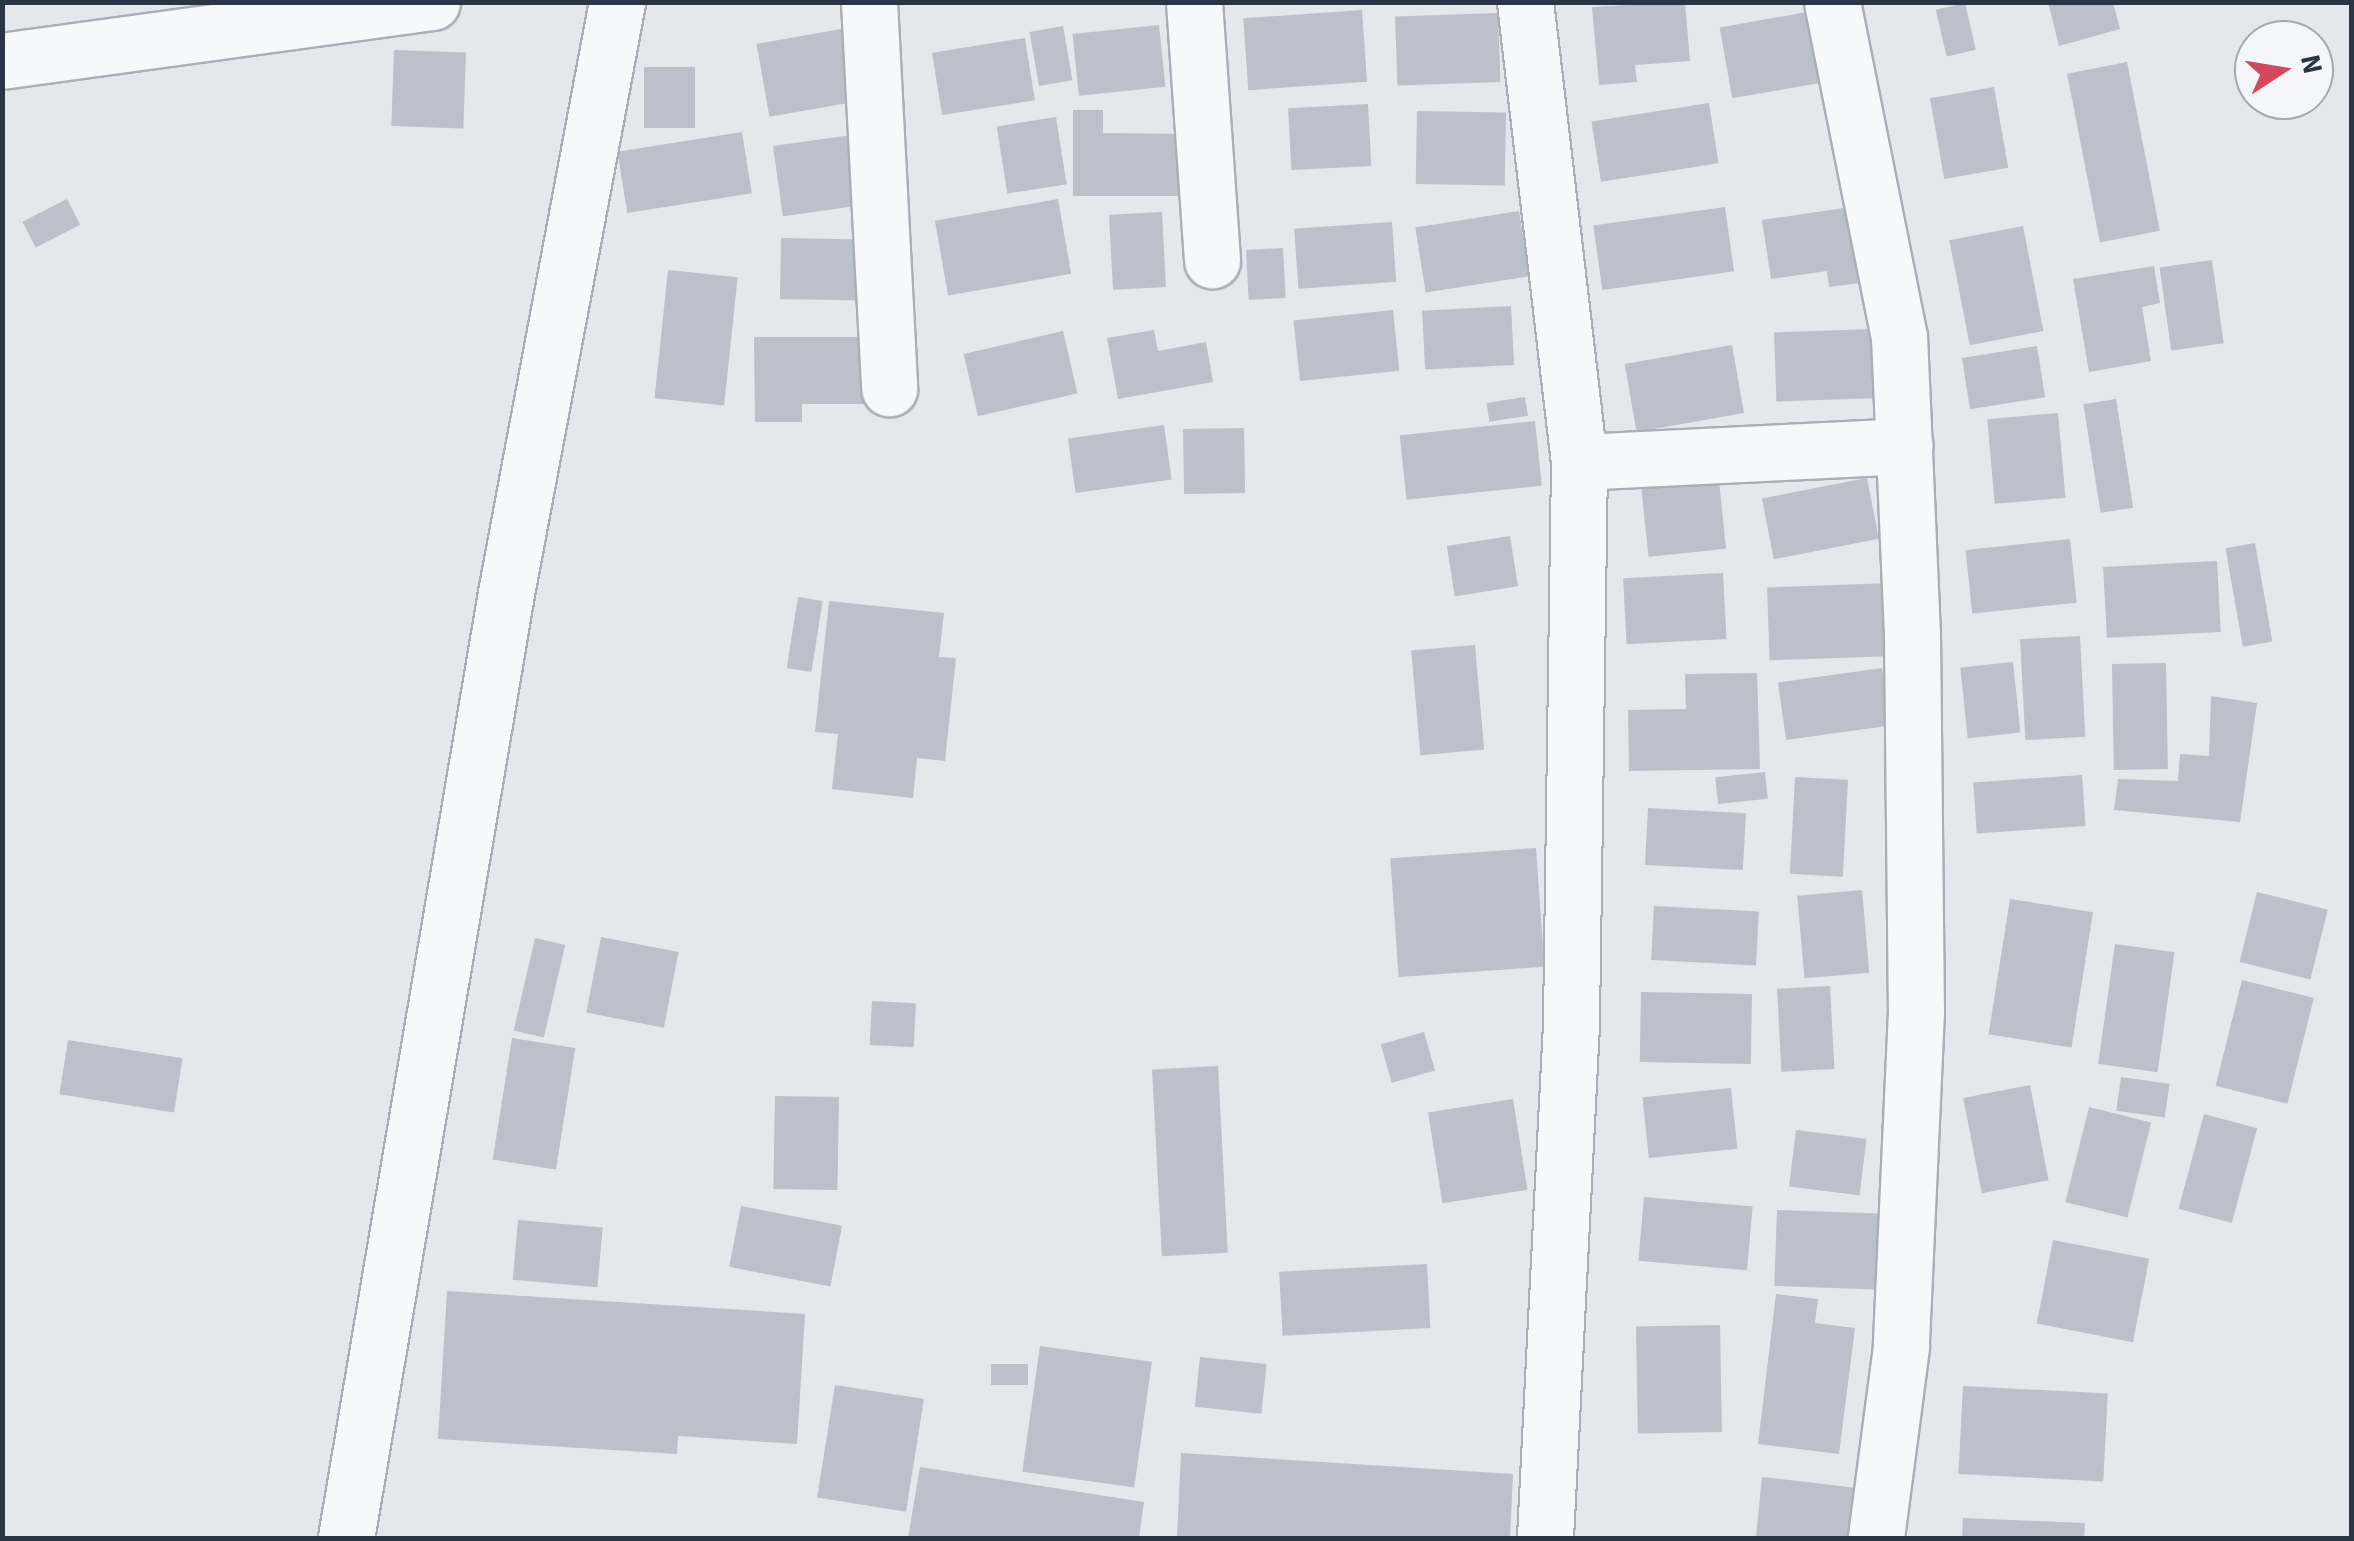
<!DOCTYPE html>
<style>
body{margin:0}
#map{position:relative;width:2354px;height:1541px;overflow:hidden;background:#e4e7ec;font-family:"Source Sans 3",sans-serif}
div>[style]{position:absolute}
.building>*{inset:0;background:#bbc0ca;transform-origin:0 0}
.roads{filter:drop-shadow(2px 0 #a9aeb7) drop-shadow(-2px 0 #a9aeb7) drop-shadow(0 2px #a9aeb7) drop-shadow(0 -2px #a9aeb7)}
.minor>*{height:55px;margin:-27.5px;padding:0 27.5px;transform-origin:27.5px;border-radius:27.5px;background:#f7f8fa}
span{translate:-50% -50%;white-space:nowrap;text-align:center;line-height:1.15;-webkit-text-stroke:9px #f4f6f9;paint-order:stroke}
.frame{position:absolute;inset:0;border:5px solid #2b3445;pointer-events:none}
.north{position:absolute;left:2234px;top:20px;width:100px;height:100px;box-sizing:border-box;background:#f4f6f9;border:2px solid #a4a8b1;border-radius:50%;rotate:78deg;font-size:28px;font-weight:700;line-height:40px;text-align:center;color:#2b3445}
.north::after{content:'';display:block;margin:auto;width:35px;height:45px;background:#d1495b;clip-path:polygon(50% 0,100% 100%,50% 72%,0 100%)}
</style>
<div id="map">
<div class="building">
<i style="clip-path:polygon(1685px 2px,1690px 61px,1635px 65px,1637px 82px,1599px 85px,1592px 7px)"></i>
<i style="clip-path:polygon(2048px 2px,2113px 2px,2120px 29px,2059px 46px)"></i>
<i style="left:1965px;top:3px;width:48px;height:30px;rotate:77deg"></i>
<i style="left:1830px;top:8px;width:72px;height:112px;rotate:80deg"></i>
<i style="left:1362px;top:10px;width:72px;height:119px;rotate:86deg"></i>
<i style="left:1498px;top:13px;width:69px;height:103px;rotate:88deg"></i>
<i style="left:1159px;top:25px;width:62px;height:87px;rotate:84deg"></i>
<i style="left:858px;top:26px;width:74px;height:103px;rotate:80deg"></i>
<i style="left:1063px;top:26px;width:55px;height:34px;rotate:80deg"></i>
<i style="left:1025px;top:38px;width:63px;height:94px;rotate:81deg"></i>
<i style="left:394px;top:50px;width:72px;height:76px;rotate:2deg"></i>
<i style="left:2127px;top:62px;width:172px;height:61px;rotate:79deg"></i>
<i style="left:644px;top:67px;width:51px;height:61px"></i>
<i style="left:1994px;top:87px;width:82px;height:65px;rotate:80deg"></i>
<i style="left:1709px;top:103px;width:61px;height:119px;rotate:81deg"></i>
<i style="left:1368px;top:104px;width:62px;height:80px;rotate:87deg"></i>
<i style="clip-path:polygon(1073px 110px,1103px 110px,1103px 133px,1184px 134px,1184px 196px,1073px 196px)"></i>
<i style="left:1417px;top:111px;width:89px;height:73px;rotate:1deg"></i>
<i style="left:1056px;top:117px;width:68px;height:60px;rotate:81deg"></i>
<i style="left:742px;top:132px;width:62px;height:126px;rotate:81deg"></i>
<i style="left:873px;top:132px;width:71px;height:101px;rotate:82deg"></i>
<i style="left:67px;top:199px;width:29px;height:50px;rotate:63deg"></i>
<i style="left:1058px;top:199px;width:76px;height:125px;rotate:80deg"></i>
<i style="clip-path:polygon(1857px 206px,1868px 282px,1829px 287px,1827px 271px,1771px 279px,1762px 220px)"></i>
<i style="left:1725px;top:207px;width:65px;height:133px;rotate:82deg"></i>
<i style="left:1519px;top:211px;width:66px;height:105px;rotate:81deg"></i>
<i style="left:1162px;top:212px;width:75px;height:53px;rotate:87deg"></i>
<i style="left:1392px;top:222px;width:60px;height:98px;rotate:86deg"></i>
<i style="left:2023px;top:226px;width:107px;height:75px;rotate:79deg"></i>
<i style="left:781px;top:238px;width:82px;height:61px;rotate:1deg"></i>
<i style="left:1283px;top:248px;width:50px;height:37px;rotate:87deg"></i>
<i style="left:2212px;top:260px;width:84px;height:53px;rotate:82deg"></i>
<i style="clip-path:polygon(2154px 266px,2160px 303px,2142px 307px,2151px 361px,2089px 372px,2073px 279px)"></i>
<i style="left:668px;top:270px;width:70px;height:129px;rotate:6deg"></i>
<i style="left:1511px;top:306px;width:59px;height:89px;rotate:87deg"></i>
<i style="left:1393px;top:310px;width:61px;height:100px;rotate:84deg"></i>
<i style="left:1874px;top:329px;width:69px;height:100px;rotate:88deg"></i>
<i style="clip-path:polygon(1154px 330px,1158px 351px,1206px 342px,1213px 382px,1118px 399px,1107px 338px)"></i>
<i style="left:1063px;top:331px;width:64px;height:102px;rotate:77deg"></i>
<i style="clip-path:polygon(754px 337px,873px 337px,874px 404px,802px 404px,802px 422px,755px 422px)"></i>
<i style="left:1732px;top:345px;width:69px;height:109px;rotate:80deg"></i>
<i style="left:2037px;top:346px;width:52px;height:76px;rotate:81deg"></i>
<i style="left:1525px;top:397px;width:19px;height:39px;rotate:81deg"></i>
<i style="left:2116px;top:399px;width:110px;height:33px;rotate:81deg"></i>
<i style="left:2058px;top:413px;width:85px;height:71px;rotate:85deg"></i>
<i style="left:1535px;top:421px;width:65px;height:136px;rotate:84deg"></i>
<i style="left:1164px;top:425px;width:55px;height:97px;rotate:82deg"></i>
<i style="left:1244px;top:428px;width:65px;height:61px;rotate:89deg"></i>
<i style="left:1867px;top:478px;width:62px;height:107px;rotate:79deg"></i>
<i style="left:1719px;top:481px;width:68px;height:78px;rotate:84deg"></i>
<i style="left:1510px;top:536px;width:51px;height:64px;rotate:81deg"></i>
<i style="left:2070px;top:539px;width:64px;height:105px;rotate:84deg"></i>
<i style="left:2255px;top:543px;width:100px;height:30px;rotate:80deg"></i>
<i style="left:2217px;top:561px;width:71px;height:114px;rotate:87deg"></i>
<i style="left:1723px;top:573px;width:66px;height:100px;rotate:87deg"></i>
<i style="left:1893px;top:583px;width:73px;height:126px;rotate:88deg"></i>
<i style="left:798px;top:597px;width:25px;height:72px;rotate:9deg"></i>
<i style="clip-path:polygon(829px 601px,944px 613px,939px 657px,956px 658px,945px 761px,917px 758px,913px 798px,832px 789px,838px 734px,815px 732px)"></i>
<i style="left:2080px;top:636px;width:101px;height:60px;rotate:87deg"></i>
<i style="left:1475px;top:645px;width:105px;height:64px;rotate:85deg"></i>
<i style="left:2013px;top:662px;width:71px;height:53px;rotate:84deg"></i>
<i style="left:2166px;top:663px;width:106px;height:54px;rotate:89deg"></i>
<i style="left:1882px;top:668px;width:58px;height:105px;rotate:82deg"></i>
<i style="clip-path:polygon(1757px 673px,1760px 769px,1629px 771px,1628px 710px,1686px 709px,1685px 674px)"></i>
<i style="clip-path:polygon(2211px 696px,2257px 703px,2240px 822px,2114px 810px,2118px 779px,2178px 781px,2180px 754px,2209px 756px)"></i>
<i style="left:1765px;top:772px;width:27px;height:50px;rotate:84deg"></i>
<i style="left:2082px;top:775px;width:51px;height:109px;rotate:86deg"></i>
<i style="left:1795px;top:777px;width:53px;height:97px;rotate:3deg"></i>
<i style="left:1648px;top:808px;width:98px;height:57px;rotate:3deg"></i>
<i style="left:1536px;top:848px;width:119px;height:146px;rotate:86deg"></i>
<i style="left:1862px;top:890px;width:83px;height:65px;rotate:85deg"></i>
<i style="left:2257px;top:892px;width:73px;height:72px;rotate:14deg"></i>
<i style="left:2010px;top:899px;width:84px;height:137px;rotate:9deg"></i>
<i style="left:1654px;top:906px;width:105px;height:54px;rotate:3deg"></i>
<i style="left:601px;top:937px;width:79px;height:77px;rotate:11deg"></i>
<i style="left:535px;top:938px;width:31px;height:95px;rotate:13deg"></i>
<i style="left:2115px;top:944px;width:60px;height:121px;rotate:8deg"></i>
<i style="left:2242px;top:980px;width:74px;height:109px;rotate:14deg"></i>
<i style="left:1830px;top:986px;width:83px;height:53px;rotate:87deg"></i>
<i style="left:1641px;top:992px;width:111px;height:70px;rotate:1deg"></i>
<i style="left:872px;top:1001px;width:44px;height:44px;rotate:3deg"></i>
<i style="left:1424px;top:1032px;width:40px;height:45px;rotate:74deg"></i>
<i style="left:512px;top:1038px;width:64px;height:123px;rotate:9deg"></i>
<i style="left:68px;top:1040px;width:116px;height:55px;rotate:9deg"></i>
<i style="left:1218px;top:1066px;width:187px;height:66px;rotate:87deg"></i>
<i style="left:2121px;top:1077px;width:49px;height:34px;rotate:8deg"></i>
<i style="left:2030px;top:1085px;width:97px;height:68px;rotate:79deg"></i>
<i style="left:1731px;top:1088px;width:61px;height:89px;rotate:84deg"></i>
<i style="left:775px;top:1096px;width:64px;height:93px;rotate:1deg"></i>
<i style="left:1513px;top:1099px;width:92px;height:86px;rotate:81deg"></i>
<i style="left:2089px;top:1107px;width:64px;height:98px;rotate:14deg"></i>
<i style="left:2204px;top:1114px;width:55px;height:98px;rotate:15deg"></i>
<i style="left:1796px;top:1130px;width:71px;height:57px;rotate:7deg"></i>
<i style="left:1644px;top:1197px;width:109px;height:64px;rotate:5deg"></i>
<i style="left:741px;top:1206px;width:103px;height:62px;rotate:11deg"></i>
<i style="left:1777px;top:1210px;width:101px;height:76px;rotate:2deg"></i>
<i style="left:518px;top:1220px;width:85px;height:60px;rotate:5deg"></i>
<i style="left:2053px;top:1240px;width:98px;height:85px;rotate:11deg"></i>
<i style="left:1427px;top:1264px;width:64px;height:148px;rotate:87deg"></i>
<i style="clip-path:polygon(447px 1291px,805px 1314px,797px 1444px,678px 1436px,677px 1454px,438px 1439px)"></i>
<i style="clip-path:polygon(1776px 1294px,1818px 1299px,1815px 1323px,1855px 1328px,1839px 1454px,1758px 1444px)"></i>
<i style="left:1720px;top:1325px;width:107px;height:84px;rotate:89deg"></i>
<i style="left:1040px;top:1346px;width:113px;height:127px;rotate:8deg"></i>
<i style="left:1200px;top:1357px;width:67px;height:50px;rotate:6deg"></i>
<i style="left:991px;top:1364px;width:37px;height:21px"></i>
<i style="left:835px;top:1385px;width:90px;height:114px;rotate:9deg"></i>
<i style="left:1963px;top:1386px;width:145px;height:88px;rotate:3deg"></i>
<i style="clip-path:polygon(1181px 1453px,1513px 1474px,1510px 1538px,1177px 1538px)"></i>
<i style="clip-path:polygon(920px 1467px,1144px 1502px,1139px 1538px,908px 1538px)"></i>
<i style="clip-path:polygon(1762px 1477px,1866px 1489px,1860px 1538px,1756px 1537px)"></i>
<i style="clip-path:polygon(1963px 1518px,2085px 1523px,2084px 1538px,1962px 1538px)"></i>
</div>
<div class="roads">
<div class="minor">
<i style="left:869px;top:2px;width:387px;rotate:87deg"></i>
<i style="left:1194px;top:2px;width:259px;rotate:86deg"></i>
<i style="left:1525px;top:2px;width:463px;rotate:83.3deg"></i>
<i style="left:1579px;top:462px;width:562px;rotate:90.82deg"></i>
<i style="left:1571px;top:1024px;width:515px;rotate:92.9deg"></i>
<i style="left:1832px;top:2px;width:341px;rotate:78.7deg"></i>
<i style="left:1899px;top:336px;width:298px;rotate:87.5deg"></i>
<i style="left:1912px;top:634px;width:377px;rotate:89.4deg"></i>
<i style="left:1916px;top:1011px;width:336px;rotate:92.6deg"></i>
<i style="left:1901px;top:1347px;width:193px;rotate:97.5deg"></i>
<i style="left:2px;top:61px;width:434px;rotate:-7.8deg"></i>
<i style="left:1579px;top:462px;width:326px;rotate:-2.8deg"></i>
<i style="left:346px;top:1538px;width:958px;rotate:-80.39deg"></i>
<i style="left:506px;top:593px;width:601px;rotate:-79.36deg"></i>
</div>
</div>
<div class="frame"></div>
<div class="north">N</div>
</div>
